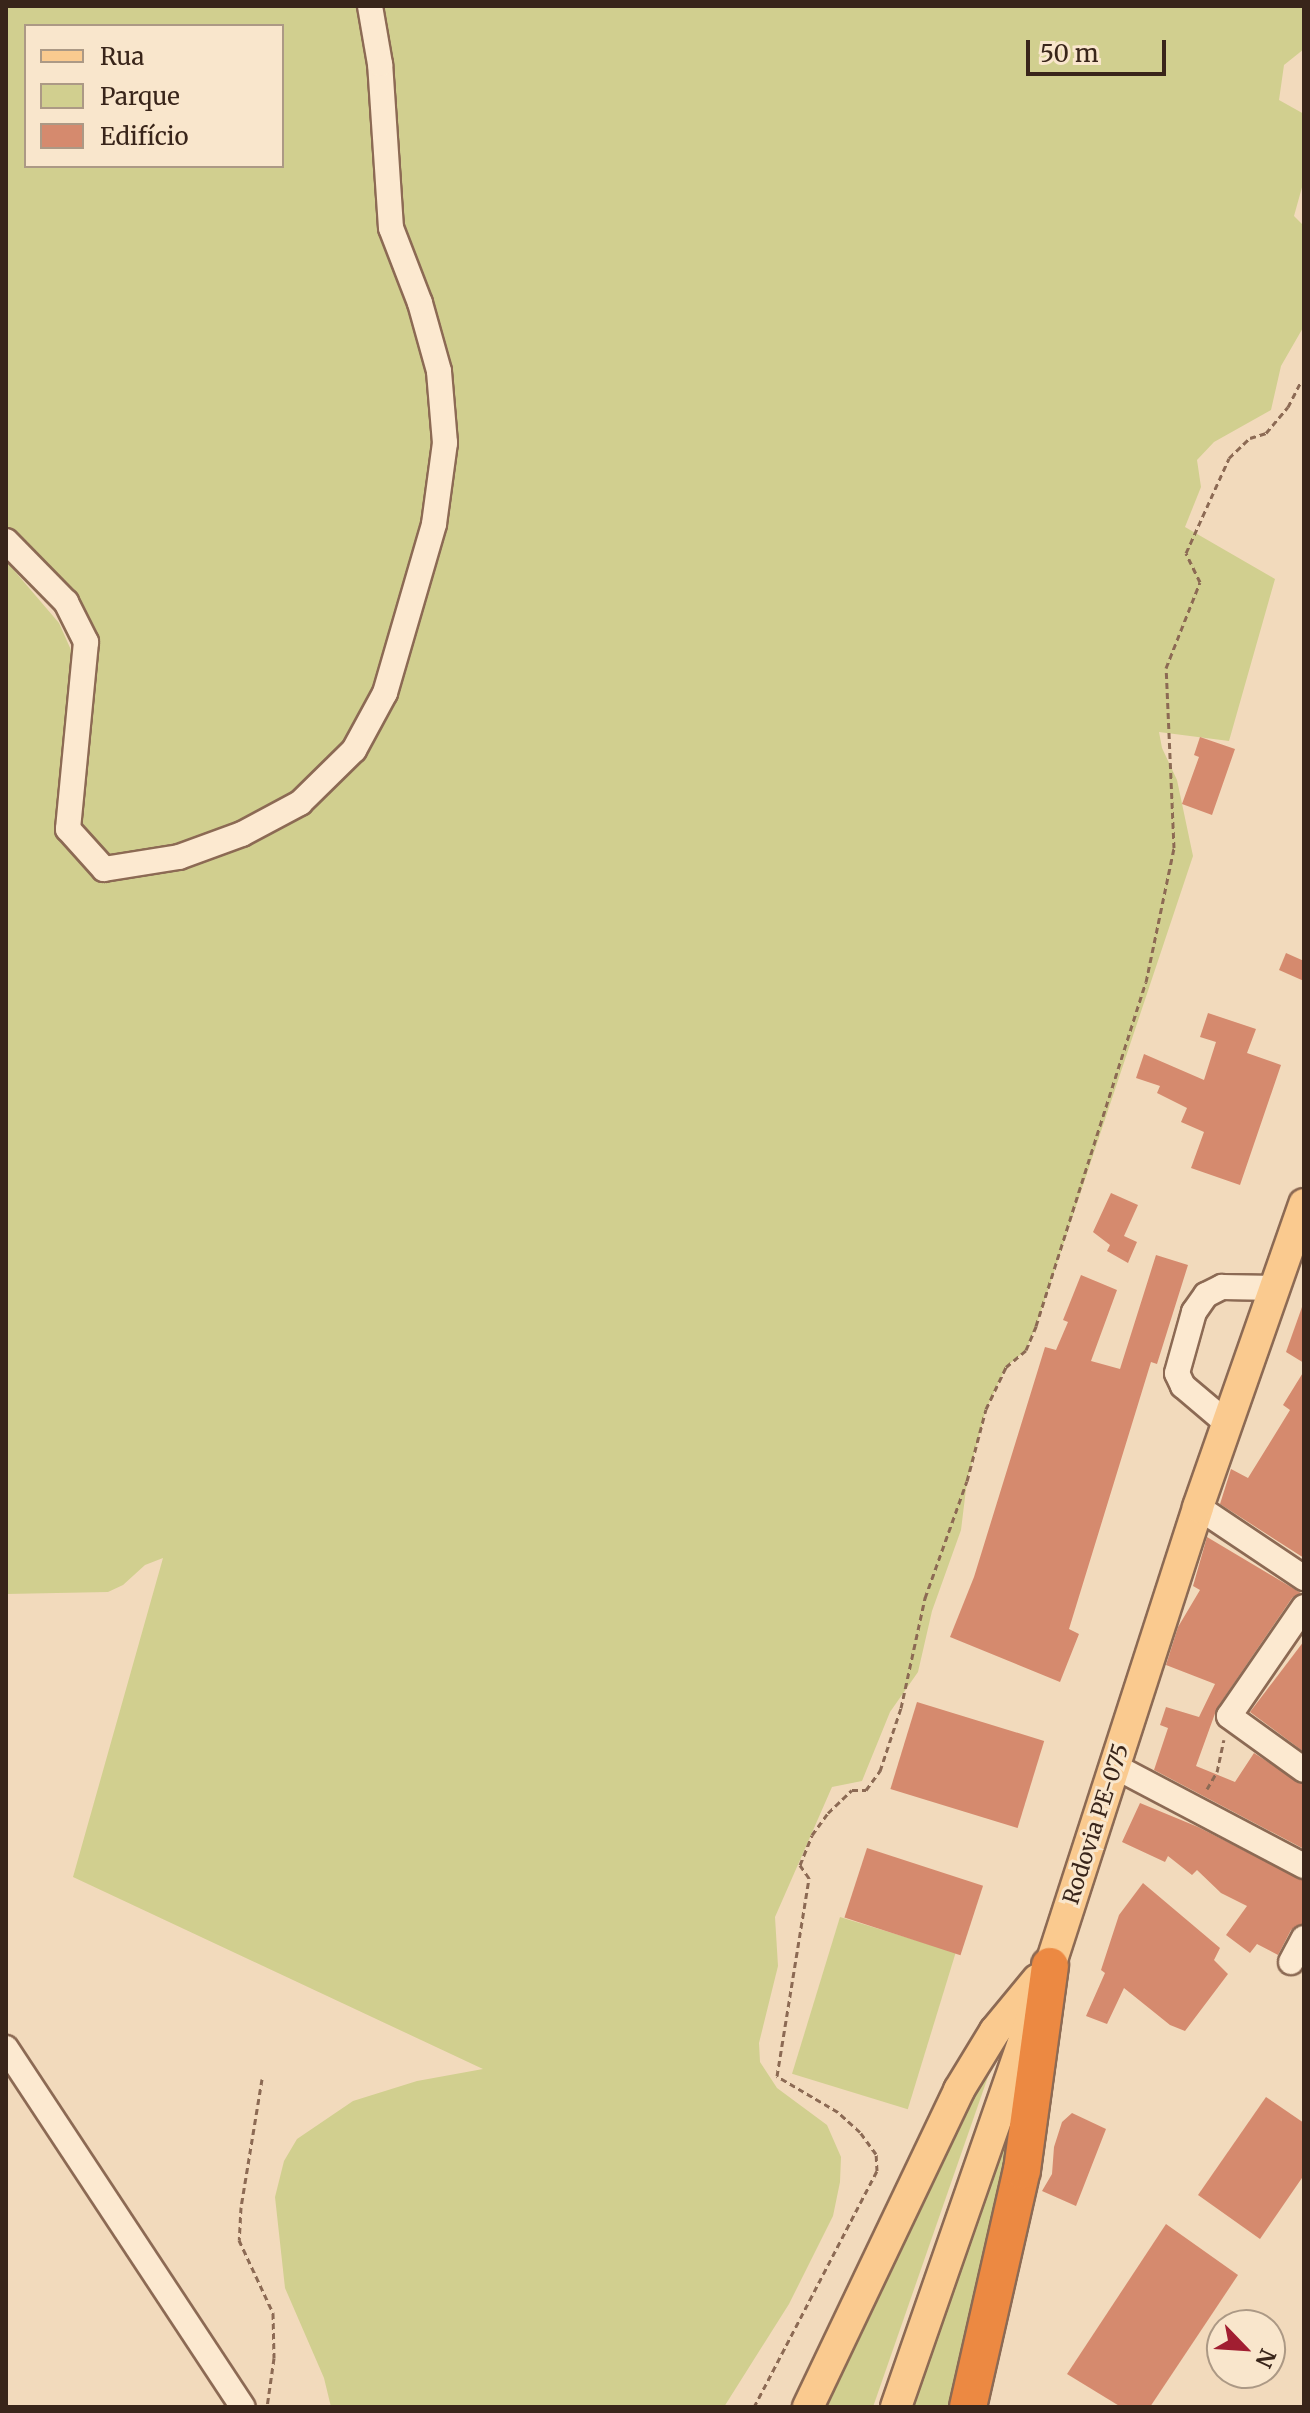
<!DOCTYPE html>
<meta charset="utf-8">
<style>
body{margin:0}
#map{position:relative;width:1310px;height:2413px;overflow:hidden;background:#f2dabc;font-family:Merriweather,serif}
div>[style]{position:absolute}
.green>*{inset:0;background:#d1cf8f;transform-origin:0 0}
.building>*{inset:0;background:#d58a6e;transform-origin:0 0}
.path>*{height:3px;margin-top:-1.5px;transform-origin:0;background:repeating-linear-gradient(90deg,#8c6a54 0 6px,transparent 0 10px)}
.roads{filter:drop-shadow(2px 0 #8c6a54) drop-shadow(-2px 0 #8c6a54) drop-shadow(0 2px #8c6a54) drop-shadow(0 -2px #8c6a54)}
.minor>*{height:24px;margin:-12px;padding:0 12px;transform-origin:12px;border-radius:12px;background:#fce9d0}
.major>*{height:30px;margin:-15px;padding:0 15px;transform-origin:15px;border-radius:15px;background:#faca8f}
.highway>*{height:36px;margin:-18px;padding:0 18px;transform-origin:18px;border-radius:18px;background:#ec8942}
span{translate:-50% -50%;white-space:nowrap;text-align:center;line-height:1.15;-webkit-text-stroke:6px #f9e6cc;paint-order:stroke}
.street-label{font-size:22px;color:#39251a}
.frame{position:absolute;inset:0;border:8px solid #39251a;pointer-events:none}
.legend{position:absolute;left:24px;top:24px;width:260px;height:144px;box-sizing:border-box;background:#f9e6cc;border:2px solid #ac9985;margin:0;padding:10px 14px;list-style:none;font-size:24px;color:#39251a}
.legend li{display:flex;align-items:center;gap:16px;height:40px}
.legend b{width:40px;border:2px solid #ac9985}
.north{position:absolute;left:1206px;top:2309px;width:80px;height:80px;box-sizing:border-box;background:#f9e6cc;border:2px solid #ac9985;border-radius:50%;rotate:115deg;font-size:22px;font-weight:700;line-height:32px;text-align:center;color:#39251a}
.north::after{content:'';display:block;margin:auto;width:28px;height:36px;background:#a11e31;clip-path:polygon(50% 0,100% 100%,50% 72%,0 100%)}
.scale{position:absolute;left:1026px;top:40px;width:140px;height:36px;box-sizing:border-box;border:4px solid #39251a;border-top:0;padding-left:10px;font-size:24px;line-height:28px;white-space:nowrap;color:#39251a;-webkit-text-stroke:6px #f9e6cc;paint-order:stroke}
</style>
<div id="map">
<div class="green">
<i style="clip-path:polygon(evenodd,6px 6px,1304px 6px,1304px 49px,1284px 65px,1279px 100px,1304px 114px,1304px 180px,1294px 216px,1304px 226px,1304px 326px,1281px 366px,1271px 410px,1214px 442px,1197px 460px,1201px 487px,1185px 527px,1275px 579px,1229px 741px,1159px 732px,1162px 748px,1177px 780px,1193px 856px,1036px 1326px,1026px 1350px,1006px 1367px,986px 1409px,967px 1481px,961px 1530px,932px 1611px,918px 1672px,890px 1712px,862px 1781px,832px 1787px,775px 1917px,778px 1966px,759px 2043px,760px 2062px,777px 2088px,827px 2125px,841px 2157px,840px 2182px,833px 2216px,789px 2304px,724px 2407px,331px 2407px,324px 2378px,285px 2288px,275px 2197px,284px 2161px,297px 2139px,353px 2101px,417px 2081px,483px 2069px,73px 1877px,163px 1558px,145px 1565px,123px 1585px,108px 1592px,6px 1594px,6px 561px,59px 623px,71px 650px,73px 683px,86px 642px,6px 541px,6px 6px,26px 26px,282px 26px,282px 166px,26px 166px,26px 26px)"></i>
<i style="left:840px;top:1917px;width:121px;height:164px;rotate:17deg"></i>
<i style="clip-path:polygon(998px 2048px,873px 2407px,821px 2407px,973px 2088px)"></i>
<i style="clip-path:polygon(1024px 2075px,952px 2407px,910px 2407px)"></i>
</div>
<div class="building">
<i style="clip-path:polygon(1200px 737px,1235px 749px,1212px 815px,1182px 804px,1199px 757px,1194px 755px)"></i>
<i style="clip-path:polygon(1286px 953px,1304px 961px,1304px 981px,1279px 970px)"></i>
<i style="clip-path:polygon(1208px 1013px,1256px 1029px,1247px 1053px,1281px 1065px,1240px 1185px,1191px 1168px,1204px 1132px,1181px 1122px,1187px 1108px,1157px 1093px,1160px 1086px,1136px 1078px,1144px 1054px,1204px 1080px,1216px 1042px,1200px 1037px)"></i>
<i style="clip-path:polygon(1111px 1193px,1138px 1205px,1124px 1236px,1137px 1242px,1128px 1263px,1107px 1251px,1110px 1245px,1093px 1232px)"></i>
<i style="clip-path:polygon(1156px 1255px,1188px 1265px,1157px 1364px,1151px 1362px,1069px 1629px,1079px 1634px,1060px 1682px,950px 1637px,974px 1577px,1045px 1347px,1056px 1350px,1068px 1322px,1063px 1320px,1081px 1275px,1117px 1290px,1091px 1361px,1120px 1369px)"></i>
<i style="clip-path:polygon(1302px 1307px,1304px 1307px,1304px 1363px,1286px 1352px)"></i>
<i style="clip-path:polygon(1304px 1371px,1304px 1558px,1220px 1504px,1231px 1469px,1248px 1478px,1290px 1410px,1283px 1405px)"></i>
<i style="clip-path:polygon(1207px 1537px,1301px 1593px,1292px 1598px,1217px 1708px,1196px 1766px,1235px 1782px,1254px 1753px,1304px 1785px,1304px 1849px,1154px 1770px,1168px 1728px,1160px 1725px,1166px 1707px,1199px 1717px,1215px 1684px,1166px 1665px,1178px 1627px,1200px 1590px,1193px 1586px)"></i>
<i style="clip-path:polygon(1304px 1641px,1304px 1752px,1250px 1712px)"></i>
<i style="left:917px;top:1702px;width:133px;height:91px;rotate:17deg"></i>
<i style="clip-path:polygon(1140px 1803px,1198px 1827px,1304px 1881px,1304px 1923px,1291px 1930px,1278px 1955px,1257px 1944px,1250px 1953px,1226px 1935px,1247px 1906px,1221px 1893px,1197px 1870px,1192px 1875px,1168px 1856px,1165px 1862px,1122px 1842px)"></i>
<i style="left:867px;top:1848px;width:122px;height:73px;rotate:18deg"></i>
<i style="clip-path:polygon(1143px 1883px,1220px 1948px,1214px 1960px,1228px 1974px,1185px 2031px,1170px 2025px,1124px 1988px,1107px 2024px,1086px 2016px,1105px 1973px,1101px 1970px,1119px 1915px)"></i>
<i style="clip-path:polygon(1266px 2097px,1304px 2123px,1304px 2175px,1260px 2239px,1198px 2195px)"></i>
<i style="clip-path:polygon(1072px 2113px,1106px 2129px,1076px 2206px,1042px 2191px,1052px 2174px,1054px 2147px,1062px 2122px)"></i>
<i style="clip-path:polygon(1166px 2224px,1238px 2275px,1150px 2407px,1121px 2407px,1067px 2374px)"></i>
</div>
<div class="path">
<i style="left:1207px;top:1789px;width:20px;rotate:-60deg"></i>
<i style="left:1217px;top:1772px;width:33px;rotate:-78deg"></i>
<i style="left:262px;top:2079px;width:130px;rotate:99.3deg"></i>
<i style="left:241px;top:2207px;width:33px;rotate:93deg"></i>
<i style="left:239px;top:2240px;width:81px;rotate:65deg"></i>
<i style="left:273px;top:2313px;width:45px;rotate:88.7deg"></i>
<i style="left:274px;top:2358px;width:49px;rotate:98.1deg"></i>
<i style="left:754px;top:2407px;width:266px;rotate:-62.5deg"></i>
<i style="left:877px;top:2171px;width:17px;rotate:-93deg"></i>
<i style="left:876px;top:2154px;width:27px;rotate:-126deg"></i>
<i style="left:860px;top:2132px;width:30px;rotate:-138deg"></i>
<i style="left:838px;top:2112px;width:71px;rotate:-149.5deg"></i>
<i style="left:777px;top:2076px;width:201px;rotate:-80.8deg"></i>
<i style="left:809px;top:1878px;width:16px;rotate:-125deg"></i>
<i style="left:800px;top:1865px;width:32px;rotate:-68deg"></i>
<i style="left:812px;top:1835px;width:27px;rotate:-54deg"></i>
<i style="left:828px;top:1813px;width:33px;rotate:-44deg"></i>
<i style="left:852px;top:1790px;width:14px"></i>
<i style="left:866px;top:1790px;width:24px;rotate:-54deg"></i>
<i style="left:880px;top:1771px;width:66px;rotate:-71.6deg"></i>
<i style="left:901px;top:1708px;width:113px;rotate:-77.7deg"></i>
<i style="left:925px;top:1598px;width:124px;rotate:-70.3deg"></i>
<i style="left:967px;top:1481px;width:74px;rotate:-75.2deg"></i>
<i style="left:986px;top:1409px;width:47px;rotate:-64.5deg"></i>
<i style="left:1006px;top:1367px;width:26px;rotate:-40deg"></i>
<i style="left:1026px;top:1350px;width:26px;rotate:-67deg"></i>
<i style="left:1036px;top:1326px;width:361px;rotate:-72.3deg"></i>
<i style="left:1146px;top:982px;width:137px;rotate:-78.2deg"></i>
<i style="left:1174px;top:848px;width:180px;rotate:-92.5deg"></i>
<i style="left:1166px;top:668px;width:92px;rotate:-68.4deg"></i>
<i style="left:1200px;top:582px;width:32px;rotate:-116deg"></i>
<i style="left:1186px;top:553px;width:104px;rotate:-65.6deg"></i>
<i style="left:1229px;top:458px;width:29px;rotate:-44deg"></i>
<i style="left:1250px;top:438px;width:17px;rotate:-17deg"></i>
<i style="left:1266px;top:433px;width:34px;rotate:-50deg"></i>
<i style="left:1288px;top:407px;width:29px;rotate:-63deg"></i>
</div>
<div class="roads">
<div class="minor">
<i style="left:6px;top:541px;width:86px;rotate:45.5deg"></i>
<i style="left:66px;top:602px;width:45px;rotate:63.4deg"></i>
<i style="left:86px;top:642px;width:188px;rotate:95.5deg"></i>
<i style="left:68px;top:829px;width:54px;rotate:48deg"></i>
<i style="left:104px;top:869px;width:76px;rotate:-9.1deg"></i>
<i style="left:179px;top:857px;width:67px;rotate:-20.1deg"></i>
<i style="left:242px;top:834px;width:66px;rotate:-28.1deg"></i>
<i style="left:300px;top:803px;width:76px;rotate:-44.5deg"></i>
<i style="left:354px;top:750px;width:65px;rotate:-61.5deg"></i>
<i style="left:385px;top:693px;width:176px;rotate:-73.8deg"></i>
<i style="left:434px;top:524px;width:82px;rotate:-82.3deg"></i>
<i style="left:445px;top:443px;width:72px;rotate:-94.8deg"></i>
<i style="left:439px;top:371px;width:71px;rotate:-105.6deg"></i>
<i style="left:420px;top:303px;width:80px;rotate:-111.1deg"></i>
<i style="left:391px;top:228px;width:164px;rotate:-93.8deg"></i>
<i style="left:380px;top:64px;width:59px;rotate:-99.8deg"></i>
<i style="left:1228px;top:1424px;width:59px;rotate:-139.8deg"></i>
<i style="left:1183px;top:1386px;width:14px;rotate:-115deg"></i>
<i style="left:1177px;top:1373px;width:63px;rotate:-74.4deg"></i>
<i style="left:1194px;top:1312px;width:21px;rotate:-55deg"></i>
<i style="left:1206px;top:1295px;width:18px;rotate:-27deg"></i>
<i style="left:1222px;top:1287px;width:54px;rotate:1.1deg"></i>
<i style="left:1198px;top:1507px;width:128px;rotate:33.8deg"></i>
<i style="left:1304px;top:1607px;width:132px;rotate:124.5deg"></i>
<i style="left:1229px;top:1716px;width:92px;rotate:35.8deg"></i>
<i style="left:1116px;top:1767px;width:212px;rotate:27.8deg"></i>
<i style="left:1291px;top:1962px;width:27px;rotate:-62deg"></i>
<i style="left:6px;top:2048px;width:430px;rotate:56.6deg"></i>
</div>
<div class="major">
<i style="left:808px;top:2407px;width:351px;rotate:-64.5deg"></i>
<i style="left:959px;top:2090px;width:69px;rotate:-58.6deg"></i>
<i style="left:995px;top:2031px;width:67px;rotate:-50.4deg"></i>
<i style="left:896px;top:2407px;width:467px;rotate:-70.8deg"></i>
<i style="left:1050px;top:1966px;width:482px;rotate:-72.1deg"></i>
<i style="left:1198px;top:1507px;width:321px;rotate:-70.7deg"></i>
</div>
<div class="highway">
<i style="left:968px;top:2407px;width:243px;rotate:-77.2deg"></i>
<i style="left:1022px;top:2170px;width:206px;rotate:-82.2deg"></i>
</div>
</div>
<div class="street-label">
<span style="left:1096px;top:1824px;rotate:-72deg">Rodovia PE-075</span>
</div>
<div class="frame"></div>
<ul class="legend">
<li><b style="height:10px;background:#faca8f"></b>Rua</li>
<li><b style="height:22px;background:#d1cf8f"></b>Parque</li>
<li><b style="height:22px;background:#d58a6e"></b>Edifício</li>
</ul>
<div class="north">N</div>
<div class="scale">50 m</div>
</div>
